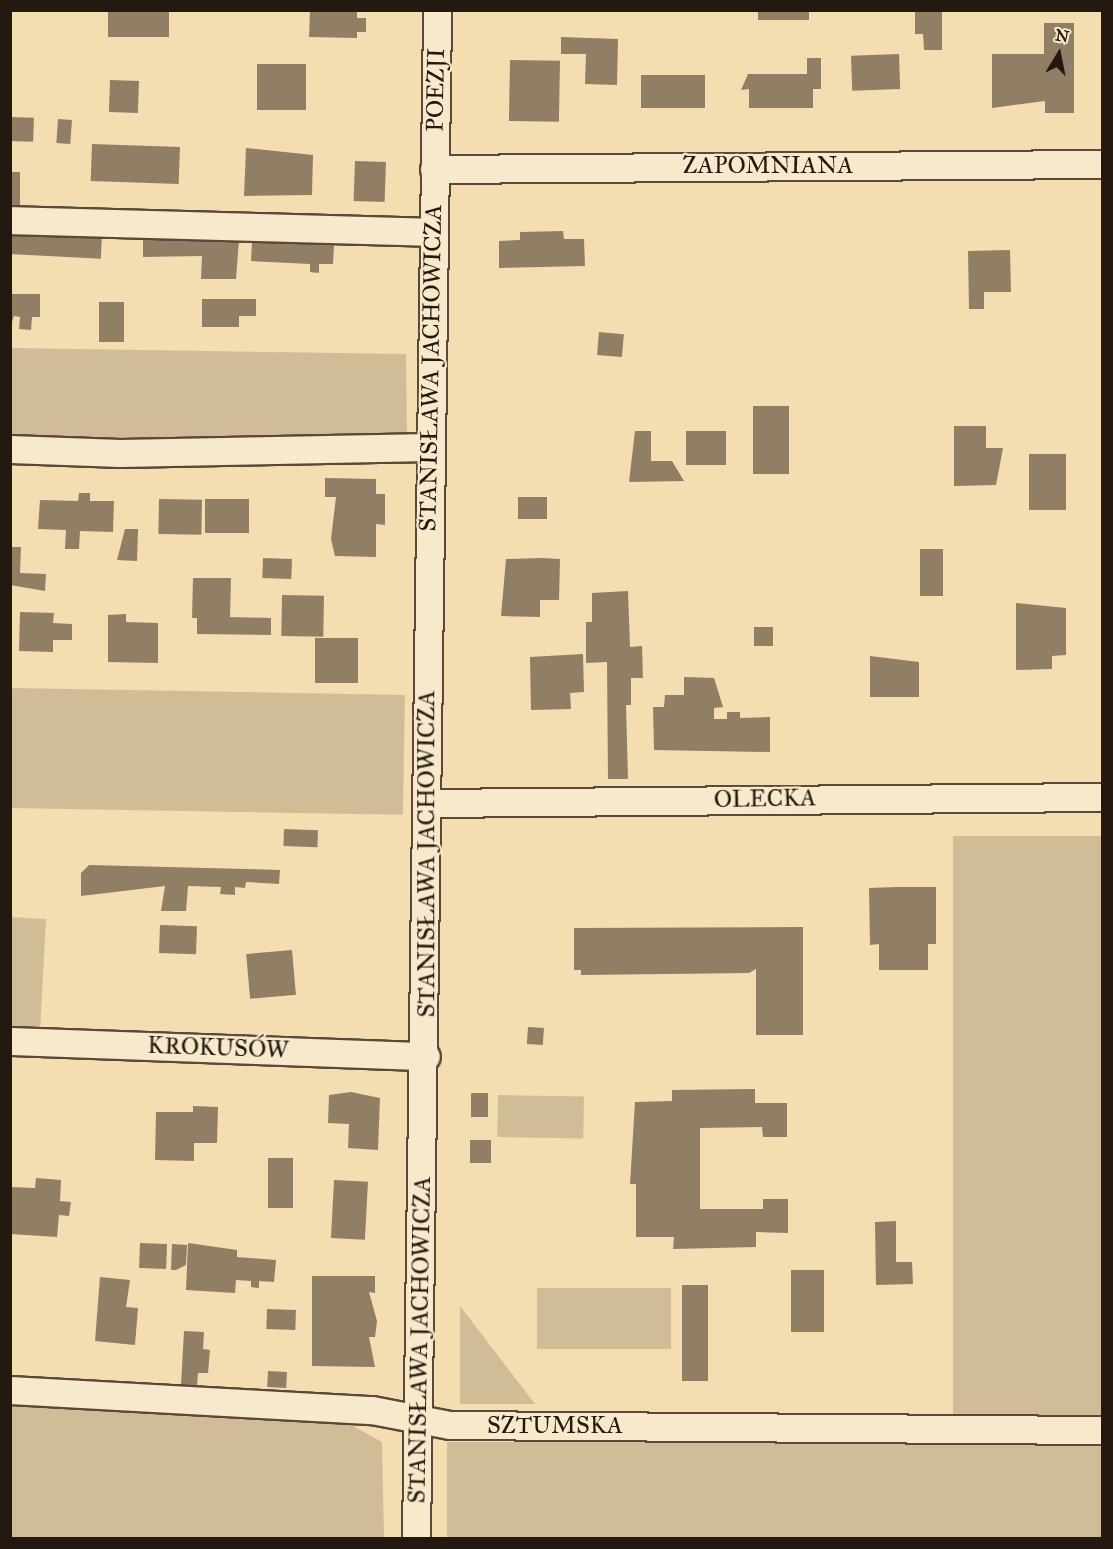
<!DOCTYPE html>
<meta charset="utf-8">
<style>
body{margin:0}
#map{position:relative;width:1113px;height:1549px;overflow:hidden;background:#f4ddb1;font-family:"IM FELL Great Primer",serif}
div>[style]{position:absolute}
.green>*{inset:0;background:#d0bc96;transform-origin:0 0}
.building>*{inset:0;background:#907f64;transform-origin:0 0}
.roads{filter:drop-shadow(2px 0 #574a38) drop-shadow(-2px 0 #574a38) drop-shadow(0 2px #574a38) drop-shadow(0 -2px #574a38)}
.minor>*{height:27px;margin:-13.5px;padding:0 13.5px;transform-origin:13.5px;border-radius:13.5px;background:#f8e9cc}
span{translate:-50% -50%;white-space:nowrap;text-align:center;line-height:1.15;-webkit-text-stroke:4.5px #f8e9cc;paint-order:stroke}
.street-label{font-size:24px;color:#231910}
.frame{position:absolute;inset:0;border:12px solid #231910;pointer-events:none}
.north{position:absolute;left:1029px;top:24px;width:60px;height:60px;-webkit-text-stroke:4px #f8e9cc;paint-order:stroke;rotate:10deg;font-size:16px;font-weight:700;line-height:24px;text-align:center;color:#231910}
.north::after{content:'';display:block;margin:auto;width:21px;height:27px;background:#231910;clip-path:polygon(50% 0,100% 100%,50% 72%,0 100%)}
</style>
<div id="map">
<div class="green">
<i style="clip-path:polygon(11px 348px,406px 354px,407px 435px,165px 442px,11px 437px)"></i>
<i style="left:11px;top:688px;width:394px;height:120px;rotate:1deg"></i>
<i style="left:953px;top:836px;width:149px;height:583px"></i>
<i style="left:10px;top:917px;width:36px;height:113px;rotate:3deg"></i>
<i style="left:498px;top:1095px;width:86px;height:42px;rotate:1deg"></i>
<i style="left:537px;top:1288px;width:134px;height:61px"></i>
<i style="clip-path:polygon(460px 1306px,535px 1404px,460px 1404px)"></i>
<i style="clip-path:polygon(10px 1404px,346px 1422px,382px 1442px,384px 1538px,11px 1538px)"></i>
<i style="left:447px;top:1442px;width:655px;height:96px"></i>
</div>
<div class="building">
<i style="left:108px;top:10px;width:61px;height:27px"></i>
<i style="clip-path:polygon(310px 10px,357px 10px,357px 18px,366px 18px,366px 32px,357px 32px,357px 38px,309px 37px)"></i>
<i style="left:758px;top:10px;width:51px;height:10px"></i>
<i style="clip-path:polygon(915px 10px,942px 10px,942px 50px,924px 50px,923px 34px,915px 34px)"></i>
<i style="clip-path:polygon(1044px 23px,1074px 23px,1074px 113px,1045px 113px,1045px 101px,992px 108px,992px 54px,1044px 54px)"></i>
<i style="clip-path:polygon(561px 37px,618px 39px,617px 85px,585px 84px,586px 54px,561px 54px)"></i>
<i style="left:899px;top:54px;width:35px;height:48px;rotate:88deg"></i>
<i style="clip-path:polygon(807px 58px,821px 58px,821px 89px,813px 89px,813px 108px,749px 108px,749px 89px,741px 90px,748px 74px,807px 74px)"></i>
<i style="left:510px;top:60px;width:50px;height:61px;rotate:1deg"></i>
<i style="left:257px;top:64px;width:49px;height:46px"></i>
<i style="left:641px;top:75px;width:64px;height:33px"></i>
<i style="left:110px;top:80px;width:29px;height:32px;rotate:2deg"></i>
<i style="left:10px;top:117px;width:24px;height:24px;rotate:2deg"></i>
<i style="left:58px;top:119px;width:14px;height:24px;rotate:4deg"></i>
<i style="left:92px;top:144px;width:88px;height:37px;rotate:2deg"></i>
<i style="clip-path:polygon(246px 148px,313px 155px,312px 195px,244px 196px)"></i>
<i style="left:355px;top:161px;width:31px;height:40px;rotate:2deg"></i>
<i style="left:10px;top:172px;width:10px;height:42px"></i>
<i style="clip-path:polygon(563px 231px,564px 239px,584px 239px,585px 266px,499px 268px,499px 241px,520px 240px,520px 232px)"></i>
<i style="left:10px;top:233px;width:92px;height:21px;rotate:3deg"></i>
<i style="clip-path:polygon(143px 235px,239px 240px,236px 279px,201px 279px,202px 256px,143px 257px)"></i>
<i style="clip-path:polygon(252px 241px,334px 245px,333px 264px,319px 264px,319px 273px,310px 272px,310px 264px,251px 261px)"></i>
<i style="clip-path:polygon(1010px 250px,1011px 292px,984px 292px,984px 309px,969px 309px,968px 251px)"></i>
<i style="clip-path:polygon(10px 294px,40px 294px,40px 317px,32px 317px,31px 330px,19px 329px,20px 317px,14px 316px,10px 328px)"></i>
<i style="clip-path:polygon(202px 299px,256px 299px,256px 316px,239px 316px,239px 327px,202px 327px)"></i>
<i style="left:99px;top:302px;width:25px;height:40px"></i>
<i style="left:599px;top:332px;width:25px;height:23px;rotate:5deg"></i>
<i style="left:753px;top:406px;width:36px;height:68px"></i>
<i style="clip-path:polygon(954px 426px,986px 426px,986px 448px,1003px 448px,996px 485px,954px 486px)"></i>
<i style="clip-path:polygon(635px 431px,651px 431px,651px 461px,672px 461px,684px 481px,629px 482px)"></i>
<i style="left:686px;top:431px;width:40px;height:34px"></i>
<i style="left:1029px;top:454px;width:37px;height:56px"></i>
<i style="clip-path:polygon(325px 478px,376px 479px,376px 494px,385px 494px,385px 525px,376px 524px,376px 557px,335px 556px,331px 539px,336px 497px,325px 497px)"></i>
<i style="clip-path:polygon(79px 493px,90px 493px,90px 501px,114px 501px,113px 532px,80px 531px,79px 549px,65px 549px,66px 530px,38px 529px,40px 500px,78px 501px)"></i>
<i style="left:518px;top:497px;width:29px;height:22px"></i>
<i style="left:159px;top:499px;width:43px;height:35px;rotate:1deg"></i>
<i style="left:205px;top:499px;width:44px;height:34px"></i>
<i style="clip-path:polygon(125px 529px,138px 529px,137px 561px,117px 560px)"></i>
<i style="clip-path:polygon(10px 547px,21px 547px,20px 573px,46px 574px,45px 591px,10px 585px)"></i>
<i style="left:920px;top:549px;width:23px;height:47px"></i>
<i style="left:263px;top:558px;width:29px;height:20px;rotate:2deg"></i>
<i style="clip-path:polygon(542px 558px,560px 559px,559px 600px,540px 600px,540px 617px,501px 616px,506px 559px)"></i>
<i style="clip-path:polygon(193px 578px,231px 578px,230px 617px,271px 618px,271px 635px,197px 634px,197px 618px,192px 618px)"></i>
<i style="clip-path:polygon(628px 591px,630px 647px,642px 646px,643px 678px,631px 678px,631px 705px,626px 705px,628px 779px,608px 779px,607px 662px,586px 663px,586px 622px,592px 622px,592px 593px)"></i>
<i style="left:282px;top:595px;width:42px;height:41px;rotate:1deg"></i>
<i style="clip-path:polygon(1016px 603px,1066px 608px,1066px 655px,1052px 656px,1052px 669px,1016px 670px)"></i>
<i style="clip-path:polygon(20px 612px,54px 613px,53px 623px,72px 624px,72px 640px,53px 640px,53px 652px,19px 651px)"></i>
<i style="clip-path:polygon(126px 614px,126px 622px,158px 623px,158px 663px,108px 662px,108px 615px)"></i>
<i style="left:773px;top:627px;width:19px;height:19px;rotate:90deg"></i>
<i style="left:315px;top:638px;width:43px;height:45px"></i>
<i style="clip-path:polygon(583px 654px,584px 692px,570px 693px,571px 709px,531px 710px,530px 657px)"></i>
<i style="clip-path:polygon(870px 656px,919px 662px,919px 697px,870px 697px)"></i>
<i style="clip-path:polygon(684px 677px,714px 678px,723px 707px,714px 708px,714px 719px,727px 719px,727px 712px,740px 712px,740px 718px,770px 717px,770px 752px,654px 750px,653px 707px,664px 707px,665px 695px,684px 695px)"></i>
<i style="left:284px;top:829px;width:34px;height:17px;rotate:2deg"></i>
<i style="clip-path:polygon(89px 865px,280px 870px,279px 884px,246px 882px,245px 888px,235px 887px,235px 895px,220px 894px,221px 887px,188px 886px,186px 911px,161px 911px,165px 886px,81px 896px,81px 873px)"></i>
<i style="clip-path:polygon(897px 887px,936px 887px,936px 944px,928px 944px,928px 970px,879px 970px,879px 944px,870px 945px,869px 888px)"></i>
<i style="left:160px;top:925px;width:37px;height:28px;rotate:2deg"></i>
<i style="clip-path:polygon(803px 927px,803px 1035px,756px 1035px,756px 969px,749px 973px,581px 975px,581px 970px,574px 970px,574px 928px)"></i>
<i style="left:292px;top:950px;width:45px;height:46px;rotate:85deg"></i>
<i style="left:528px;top:1027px;width:16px;height:17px;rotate:4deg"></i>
<i style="clip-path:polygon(755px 1089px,755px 1103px,787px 1103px,787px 1137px,763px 1137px,762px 1127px,700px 1128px,700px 1209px,763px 1209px,763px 1199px,788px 1199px,788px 1233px,756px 1232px,756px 1247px,673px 1249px,674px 1237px,636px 1237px,636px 1184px,630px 1184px,635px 1102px,672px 1101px,672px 1090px)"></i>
<i style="clip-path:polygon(351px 1092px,380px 1098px,378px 1150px,348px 1148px,349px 1124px,328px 1123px,329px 1095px)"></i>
<i style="left:471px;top:1093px;width:17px;height:24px"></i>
<i style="clip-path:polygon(193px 1106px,218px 1107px,217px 1143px,194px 1143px,194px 1161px,155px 1160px,156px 1112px,193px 1112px)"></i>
<i style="left:470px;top:1140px;width:21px;height:23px"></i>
<i style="left:268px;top:1158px;width:25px;height:50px"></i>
<i style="clip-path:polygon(36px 1178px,61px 1180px,60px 1201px,71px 1202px,69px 1216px,59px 1215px,57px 1237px,10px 1234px,10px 1187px,35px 1188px)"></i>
<i style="left:334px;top:1180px;width:34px;height:58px;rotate:3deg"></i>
<i style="clip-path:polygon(896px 1221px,896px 1262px,912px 1262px,913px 1284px,876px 1285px,875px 1222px)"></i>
<i style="left:140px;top:1243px;width:27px;height:25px;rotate:2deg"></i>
<i style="clip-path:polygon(188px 1243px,237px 1250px,237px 1257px,276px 1260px,274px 1282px,259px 1281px,259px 1288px,251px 1287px,251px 1281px,236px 1280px,235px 1293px,186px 1290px)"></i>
<i style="clip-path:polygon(172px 1244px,187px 1245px,186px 1265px,176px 1270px,171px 1270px)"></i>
<i style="left:791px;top:1270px;width:33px;height:62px"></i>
<i style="clip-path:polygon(312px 1276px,375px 1276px,375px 1293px,369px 1292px,377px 1321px,375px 1337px,369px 1337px,375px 1367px,312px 1366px)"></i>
<i style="clip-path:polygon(100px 1277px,130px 1280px,126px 1307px,138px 1308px,135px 1345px,95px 1341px)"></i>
<i style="left:682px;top:1285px;width:26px;height:96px"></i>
<i style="left:267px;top:1309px;width:29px;height:20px;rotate:2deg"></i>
<i style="clip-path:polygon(184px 1331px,204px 1332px,203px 1349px,210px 1350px,208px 1373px,198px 1373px,197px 1386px,181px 1385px)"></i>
<i style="left:268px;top:1371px;width:19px;height:16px;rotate:3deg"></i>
</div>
<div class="roads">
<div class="minor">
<i style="left:434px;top:169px;width:668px;rotate:-0.43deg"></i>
<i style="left:10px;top:220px;width:422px;rotate:1.6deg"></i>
<i style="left:10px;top:449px;width:110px;rotate:2.1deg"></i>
<i style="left:120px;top:453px;width:310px;rotate:-1.1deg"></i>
<i style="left:427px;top:803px;width:675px;rotate:-0.51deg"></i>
<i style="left:10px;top:1041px;width:416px;rotate:2.1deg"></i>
<i style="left:10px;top:1390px;width:363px;rotate:3.2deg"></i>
<i style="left:372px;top:1410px;width:79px;rotate:10.9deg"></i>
<i style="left:450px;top:1425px;width:652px;rotate:0.44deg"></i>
<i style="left:416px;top:1538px;width:1528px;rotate:-89.21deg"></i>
</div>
</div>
<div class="street-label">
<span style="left:436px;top:90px;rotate:-89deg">POEZJI</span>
<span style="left:768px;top:166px">ZAPOMNIANA</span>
<span style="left:431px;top:368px;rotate:-89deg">STANISŁAWA JACHOWICZA</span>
<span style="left:765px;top:799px;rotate:-1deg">OLECKA</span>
<span style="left:427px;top:854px;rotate:-90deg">STANISŁAWA JACHOWICZA</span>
<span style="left:218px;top:1048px;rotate:2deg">KROKUSÓW</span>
<span style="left:420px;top:1340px;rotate:-89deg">STANISŁAWA JACHOWICZA</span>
<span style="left:555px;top:1426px">SZTUMSKA</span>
</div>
<div class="frame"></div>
<div class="north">N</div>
</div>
